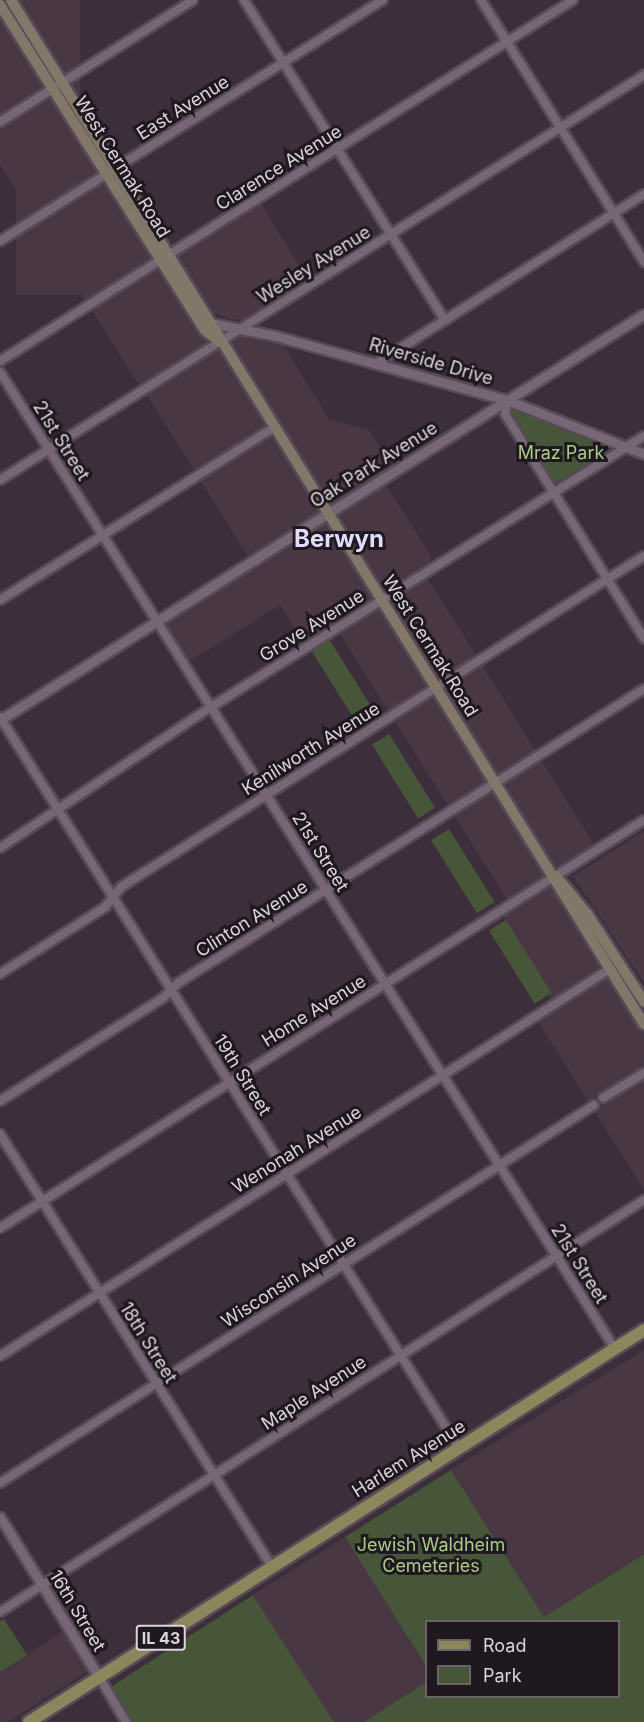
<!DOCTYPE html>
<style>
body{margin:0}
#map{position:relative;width:644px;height:1722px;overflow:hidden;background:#3c2e3b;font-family:Inter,sans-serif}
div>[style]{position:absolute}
.commercial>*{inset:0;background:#493843;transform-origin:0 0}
.green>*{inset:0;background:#475539;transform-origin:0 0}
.roads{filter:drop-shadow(2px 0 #574b56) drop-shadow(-2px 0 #574b56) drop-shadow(0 2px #574b56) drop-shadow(0 -2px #574b56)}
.minor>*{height:8px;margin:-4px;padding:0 4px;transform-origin:4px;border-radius:4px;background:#776776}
.tertiary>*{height:9px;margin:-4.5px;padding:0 4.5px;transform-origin:4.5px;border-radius:4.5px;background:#776776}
.secondary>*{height:10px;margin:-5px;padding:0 5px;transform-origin:5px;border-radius:5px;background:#827769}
.primary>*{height:12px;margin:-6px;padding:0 6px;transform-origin:6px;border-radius:6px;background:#8c865c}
span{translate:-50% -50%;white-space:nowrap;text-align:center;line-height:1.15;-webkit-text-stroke:6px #1f191f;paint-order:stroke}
.shield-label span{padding:2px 4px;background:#1f191f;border:2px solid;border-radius:4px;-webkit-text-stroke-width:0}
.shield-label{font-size:16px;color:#dcd3db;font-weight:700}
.street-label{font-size:18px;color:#dcd3db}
.park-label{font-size:18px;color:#aacb88}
.district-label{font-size:24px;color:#dfddfb;font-weight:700}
.legend{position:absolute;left:425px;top:1620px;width:195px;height:78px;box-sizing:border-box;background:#1f191f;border:2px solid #6b636a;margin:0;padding:8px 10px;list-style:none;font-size:18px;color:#dcd3db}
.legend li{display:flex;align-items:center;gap:12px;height:30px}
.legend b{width:30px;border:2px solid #6b636a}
</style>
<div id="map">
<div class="commercial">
<i style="left:16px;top:0;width:64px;height:295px"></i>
<i style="clip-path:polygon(0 7px,218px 342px,142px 390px,0 165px)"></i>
<i style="clip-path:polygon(260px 202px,309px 282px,247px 320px,229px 319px,212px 312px,177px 255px)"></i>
<i style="clip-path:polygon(242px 330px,279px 338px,329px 419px,369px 430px,395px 470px,327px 512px,222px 343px)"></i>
<i style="left:220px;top:344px;width:200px;height:89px;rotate:58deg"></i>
<i style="clip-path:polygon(383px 480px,431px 556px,425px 574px,597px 849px,510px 904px,336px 628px,306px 646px,280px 605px,185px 664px,158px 621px)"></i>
<i style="clip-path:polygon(644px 831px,644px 983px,573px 876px)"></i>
<i style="left:555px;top:878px;width:104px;height:64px;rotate:60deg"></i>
<i style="clip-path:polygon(609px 971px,644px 1027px,644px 1190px,535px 1017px)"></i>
<i style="clip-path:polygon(644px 1350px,644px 1554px,544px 1617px,451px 1470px)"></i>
<i style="clip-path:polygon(345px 1537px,426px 1666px,426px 1682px,364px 1722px,334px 1722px,253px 1595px)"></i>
<i style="clip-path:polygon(64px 1631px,88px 1671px,8px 1722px,0 1722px,0 1672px)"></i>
</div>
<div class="green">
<i style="clip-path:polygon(512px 408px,603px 446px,605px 454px,554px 484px,510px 415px)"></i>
<i style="left:329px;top:639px;width:87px;height:21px;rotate:58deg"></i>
<i style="left:389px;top:734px;width:87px;height:20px;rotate:58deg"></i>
<i style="left:449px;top:829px;width:86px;height:21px;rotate:58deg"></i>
<i style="left:506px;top:920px;width:86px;height:20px;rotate:58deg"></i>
<i style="clip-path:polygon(451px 1470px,544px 1617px,644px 1554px,644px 1722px,364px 1722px,426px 1682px,426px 1696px,618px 1696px,618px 1622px,426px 1622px,426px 1666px,345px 1537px)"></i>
<i style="clip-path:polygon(253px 1595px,334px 1722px,131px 1722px,109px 1688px)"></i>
<i style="clip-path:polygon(4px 1619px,27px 1655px,0 1672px,0 1621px)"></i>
</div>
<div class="roads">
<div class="minor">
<i style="left:244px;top:0;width:378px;rotate:57.9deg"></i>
<i style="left:481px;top:0;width:309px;rotate:58.1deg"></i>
<i style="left:0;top:122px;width:228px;rotate:-32.3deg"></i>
<i style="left:0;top:241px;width:452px;rotate:-32.2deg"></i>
<i style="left:0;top:361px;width:677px;rotate:-32.21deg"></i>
<i style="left:377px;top:363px;width:316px;rotate:-32.3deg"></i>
<i style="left:0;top:372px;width:1154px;rotate:57.81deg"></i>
<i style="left:507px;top:400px;width:14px;rotate:98deg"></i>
<i style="left:505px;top:414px;width:264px;rotate:58.2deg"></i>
<i style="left:0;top:480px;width:761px;rotate:-32.17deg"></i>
<i style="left:0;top:600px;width:323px;rotate:-32.2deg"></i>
<i style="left:0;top:717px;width:863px;rotate:57.88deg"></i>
<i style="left:0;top:848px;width:254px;rotate:-33.8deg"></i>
<i style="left:211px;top:707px;width:511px;rotate:-32.04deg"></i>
<i style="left:0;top:974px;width:125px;rotate:-32.5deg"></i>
<i style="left:105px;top:907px;width:26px;rotate:-51deg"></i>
<i style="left:121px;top:887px;width:619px;rotate:-32.33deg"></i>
<i style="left:603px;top:1098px;width:48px;rotate:-31.4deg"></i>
<i style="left:0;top:1101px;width:193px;rotate:-32.3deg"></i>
<i style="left:163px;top:998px;width:21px;rotate:-45deg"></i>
<i style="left:178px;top:983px;width:551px;rotate:-32.25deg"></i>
<i style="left:0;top:1134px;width:511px;rotate:57.86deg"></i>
<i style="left:0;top:1228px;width:762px;rotate:-32.36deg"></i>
<i style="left:0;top:1356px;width:722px;rotate:-32.39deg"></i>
<i style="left:0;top:1483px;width:704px;rotate:-32.47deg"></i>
<i style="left:0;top:1612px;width:765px;rotate:-32.61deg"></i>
<i style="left:99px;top:1677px;width:52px;rotate:59deg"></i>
</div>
<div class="tertiary">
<i style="left:209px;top:328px;width:7px;rotate:-34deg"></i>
<i style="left:215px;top:324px;width:62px;rotate:11.1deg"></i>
<i style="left:276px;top:336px;width:240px;rotate:15.5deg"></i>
<i style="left:507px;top:400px;width:147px;rotate:21.5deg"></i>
<i style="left:0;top:720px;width:761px;rotate:-32.23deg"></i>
<i style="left:0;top:1517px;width:188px;rotate:58.3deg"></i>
</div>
<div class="secondary">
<i style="left:11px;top:0;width:1204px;rotate:58.28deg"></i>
<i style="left:0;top:5px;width:384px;rotate:57.8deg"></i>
<i style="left:205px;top:330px;width:19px;rotate:39deg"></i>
<i style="left:556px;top:876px;width:50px;rotate:50.6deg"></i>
<i style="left:588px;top:915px;width:103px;rotate:57.2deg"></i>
</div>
<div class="primary">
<i style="left:29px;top:1722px;width:729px;rotate:-32.51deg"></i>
</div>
</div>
<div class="shield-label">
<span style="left:161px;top:1638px">IL 43</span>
</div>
<div class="street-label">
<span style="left:183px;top:108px;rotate:-32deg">East Avenue</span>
<span style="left:122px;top:167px;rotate:58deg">West Cermak Road</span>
<span style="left:279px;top:168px;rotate:-32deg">Clarence Avenue</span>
<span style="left:314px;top:265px;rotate:-32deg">Wesley Avenue</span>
<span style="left:431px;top:362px;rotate:16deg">Riverside Drive</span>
<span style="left:61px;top:441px;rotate:58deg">21st Street</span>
<span style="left:374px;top:465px;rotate:-32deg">Oak Park Avenue</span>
<span style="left:312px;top:626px;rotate:-32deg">Grove Avenue</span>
<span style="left:430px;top:646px;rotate:58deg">West Cermak Road</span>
<span style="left:311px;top:749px;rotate:-32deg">Kenilworth Avenue</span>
<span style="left:320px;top:852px;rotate:58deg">21st Street</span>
<span style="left:252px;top:919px;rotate:-32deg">Clinton Avenue</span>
<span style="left:314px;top:1011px;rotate:-32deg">Home Avenue</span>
<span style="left:242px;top:1075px;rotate:58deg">19th Street</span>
<span style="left:297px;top:1150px;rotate:-32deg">Wenonah Avenue</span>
<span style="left:579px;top:1264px;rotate:58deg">21st Street</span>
<span style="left:289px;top:1281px;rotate:-33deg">Wisconsin Avenue</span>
<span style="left:148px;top:1343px;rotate:58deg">18th Street</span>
<span style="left:314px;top:1393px;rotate:-33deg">Maple Avenue</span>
<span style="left:409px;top:1459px;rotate:-32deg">Harlem Avenue</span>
<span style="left:77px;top:1611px;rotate:59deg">16th Street</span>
</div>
<div class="park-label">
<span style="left:561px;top:453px">Mraz Park</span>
<span style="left:431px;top:1556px">Jewish Waldheim<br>Cemeteries</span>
</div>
<div class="district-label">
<span style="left:339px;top:539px">Berwyn</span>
</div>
<ul class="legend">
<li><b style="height:8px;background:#8c865c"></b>Road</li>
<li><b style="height:16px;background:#475539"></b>Park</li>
</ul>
</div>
